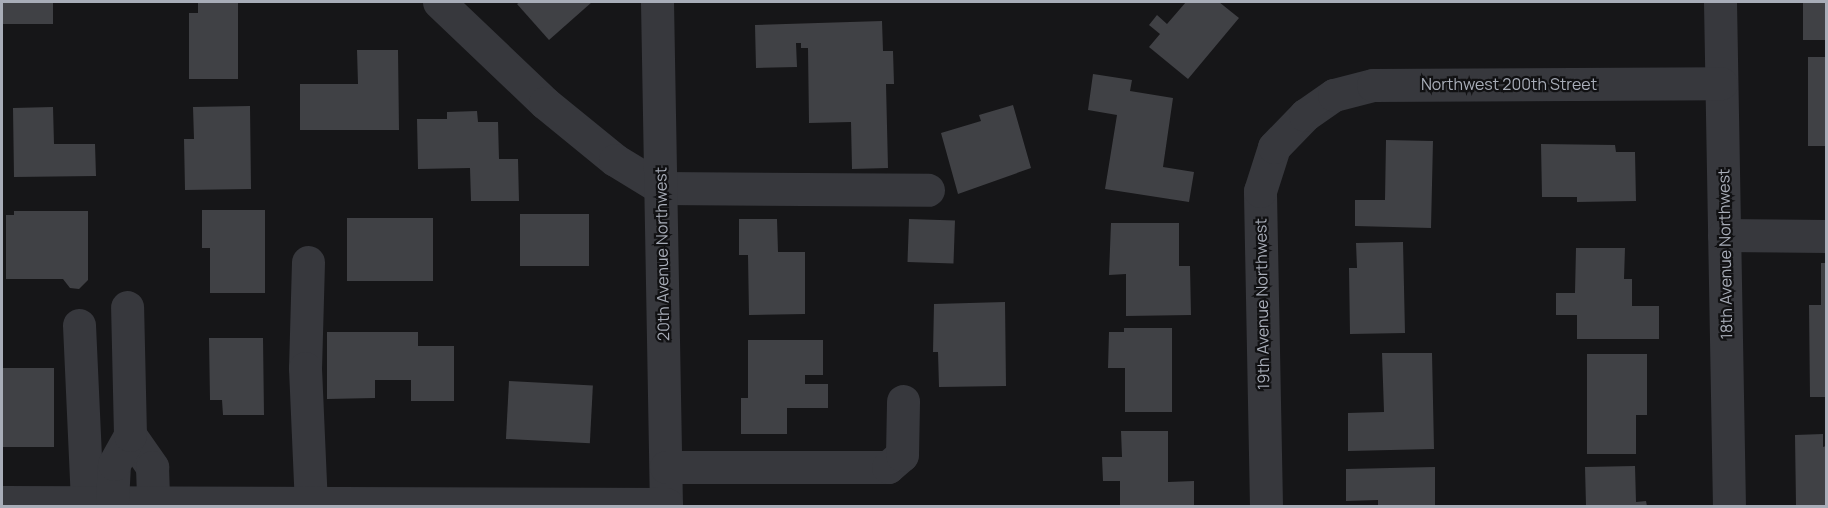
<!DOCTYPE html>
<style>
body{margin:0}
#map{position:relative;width:1828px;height:508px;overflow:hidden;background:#161618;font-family:Manrope,sans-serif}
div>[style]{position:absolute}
.building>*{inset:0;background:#404145;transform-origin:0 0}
.minor>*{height:33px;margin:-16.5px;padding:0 16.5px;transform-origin:16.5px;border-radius:16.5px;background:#37383d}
span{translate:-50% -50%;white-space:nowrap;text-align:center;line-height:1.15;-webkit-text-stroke:4.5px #111113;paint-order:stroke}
.street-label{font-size:16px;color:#a8adb8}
.frame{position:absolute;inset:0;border:3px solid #a8adb8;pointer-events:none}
</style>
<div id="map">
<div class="building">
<i style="left:2px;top:2px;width:51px;height:22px"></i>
<i style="clip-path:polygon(198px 2px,238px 2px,238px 79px,189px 79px,189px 13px,198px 13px)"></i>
<i style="clip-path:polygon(520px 2px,592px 2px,549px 40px,517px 4px)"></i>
<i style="clip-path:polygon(1186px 2px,1219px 2px,1239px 18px,1188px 79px,1149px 47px,1160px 34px,1149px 25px,1157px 15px,1167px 24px)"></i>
<i style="left:1803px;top:2px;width:23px;height:38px"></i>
<i style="clip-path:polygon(882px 21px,883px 51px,893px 51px,894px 84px,886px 84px,888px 168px,852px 169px,851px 122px,809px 123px,808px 48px,801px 48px,801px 43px,796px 43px,797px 67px,756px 68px,755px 25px)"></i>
<i style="clip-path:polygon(357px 50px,398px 50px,399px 130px,300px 130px,300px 84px,358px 84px)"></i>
<i style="left:1826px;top:57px;width:89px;height:18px;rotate:90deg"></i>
<i style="clip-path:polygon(1093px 74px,1132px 80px,1130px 91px,1173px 98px,1163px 167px,1194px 172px,1189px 202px,1105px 189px,1117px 115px,1088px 110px)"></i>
<i style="clip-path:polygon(1013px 105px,1031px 168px,958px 194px,941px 133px,981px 121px,979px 115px)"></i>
<i style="clip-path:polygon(250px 106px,251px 189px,185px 190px,184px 139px,194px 139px,193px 107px)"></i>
<i style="clip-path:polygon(53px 107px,54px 144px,95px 144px,96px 176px,14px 177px,13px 108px)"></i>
<i style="clip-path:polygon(477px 111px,478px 122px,498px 122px,499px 159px,518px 159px,519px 201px,471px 201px,470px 168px,418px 169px,417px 119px,447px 119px,447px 112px)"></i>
<i style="clip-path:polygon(1386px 140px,1433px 141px,1431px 228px,1355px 226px,1355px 200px,1385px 200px)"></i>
<i style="clip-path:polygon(1541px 144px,1615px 145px,1616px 152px,1635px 152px,1636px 201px,1577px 202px,1577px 197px,1542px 197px)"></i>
<i style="clip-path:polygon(202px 210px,265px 210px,265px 293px,210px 293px,210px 248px,202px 248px)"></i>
<i style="clip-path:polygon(14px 211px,88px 211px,88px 280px,79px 289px,70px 288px,63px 279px,6px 279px,6px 215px,14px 215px)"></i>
<i style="left:520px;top:214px;width:69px;height:52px"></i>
<i style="left:347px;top:218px;width:86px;height:63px"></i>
<i style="clip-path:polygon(739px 219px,777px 219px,778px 252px,805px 252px,805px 314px,749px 315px,748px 255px,739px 255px)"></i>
<i style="left:909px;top:219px;width:46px;height:43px;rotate:2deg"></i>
<i style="clip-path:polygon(1111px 223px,1179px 223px,1179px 266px,1190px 266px,1191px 315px,1126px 316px,1126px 274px,1109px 275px)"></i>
<i style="clip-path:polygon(1403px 242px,1405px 333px,1350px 334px,1349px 268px,1357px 268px,1356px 243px)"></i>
<i style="clip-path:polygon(1576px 248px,1625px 248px,1624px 279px,1632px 279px,1632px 306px,1659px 306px,1659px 339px,1577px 339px,1577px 315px,1556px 315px,1556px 293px,1575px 293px)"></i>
<i style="clip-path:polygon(1821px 263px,1826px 263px,1826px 397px,1810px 397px,1809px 305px,1821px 305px)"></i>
<i style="clip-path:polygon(1005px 302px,1006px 386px,939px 387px,938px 352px,933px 352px,934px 304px)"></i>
<i style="clip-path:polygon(1124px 328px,1172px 328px,1172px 412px,1125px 412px,1125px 368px,1108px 368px,1109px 332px,1124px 332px)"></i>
<i style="clip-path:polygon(327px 332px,418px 332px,418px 346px,454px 346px,454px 401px,411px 401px,411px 380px,375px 380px,375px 398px,327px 399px)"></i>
<i style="clip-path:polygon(209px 338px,263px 338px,264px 415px,223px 415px,222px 400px,210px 400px)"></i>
<i style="clip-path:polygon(748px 340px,823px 340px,823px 375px,805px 375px,805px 384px,828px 384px,828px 408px,787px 408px,787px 434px,741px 434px,741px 398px,748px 398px)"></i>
<i style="clip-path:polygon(1382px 353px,1432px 353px,1434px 449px,1348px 451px,1348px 413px,1384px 412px)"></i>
<i style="clip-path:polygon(1587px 354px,1647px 354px,1647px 415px,1636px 415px,1636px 454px,1587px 454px)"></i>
<i style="left:2px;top:368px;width:52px;height:79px"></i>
<i style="left:509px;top:381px;width:84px;height:58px;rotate:3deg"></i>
<i style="clip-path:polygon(1121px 431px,1168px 431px,1168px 482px,1194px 481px,1194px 506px,1120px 506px,1120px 481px,1103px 481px,1102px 457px,1122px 457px)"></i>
<i style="clip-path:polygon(1823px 434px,1823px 447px,1826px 446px,1826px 506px,1796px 506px,1795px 435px)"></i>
<i style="clip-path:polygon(1635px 466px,1636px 502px,1646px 501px,1647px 506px,1586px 506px,1585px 467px)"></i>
<i style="clip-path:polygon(1435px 467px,1435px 506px,1378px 506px,1378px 500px,1346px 501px,1346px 469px)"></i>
</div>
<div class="minor">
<i style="left:439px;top:2px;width:146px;rotate:43.6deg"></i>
<i style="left:545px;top:103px;width:90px;rotate:39.2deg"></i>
<i style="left:615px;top:160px;width:54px;rotate:31.3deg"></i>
<i style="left:661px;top:188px;width:267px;rotate:0.4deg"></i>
<i style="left:657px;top:2px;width:504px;rotate:88.98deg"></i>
<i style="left:1720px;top:2px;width:504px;rotate:88.98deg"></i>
<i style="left:1724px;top:235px;width:102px;rotate:0.6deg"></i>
<i style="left:308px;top:262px;width:106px;rotate:91.6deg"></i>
<i style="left:305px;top:368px;width:135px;rotate:87.5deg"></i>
<i style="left:79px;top:325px;width:177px;rotate:87.4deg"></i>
<i style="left:130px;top:435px;width:39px;rotate:55deg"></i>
<i style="left:152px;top:467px;width:36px;rotate:88deg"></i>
<i style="left:666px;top:467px;width:222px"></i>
<i style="left:888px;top:467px;width:18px;rotate:-41deg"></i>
<i style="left:902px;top:455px;width:54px;rotate:-88.9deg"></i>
<i style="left:2px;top:502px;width:664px;rotate:0.17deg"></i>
<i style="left:112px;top:502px;width:38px;rotate:-87deg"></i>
<i style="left:114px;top:464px;width:33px;rotate:-61deg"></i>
<i style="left:130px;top:435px;width:128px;rotate:-91.3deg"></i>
<i style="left:1266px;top:506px;width:315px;rotate:-91.1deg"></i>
<i style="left:1260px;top:191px;width:46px;rotate:-72.3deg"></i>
<i style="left:1274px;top:147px;width:45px;rotate:-45.9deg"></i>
<i style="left:1305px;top:115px;width:35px;rotate:-35deg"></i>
<i style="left:1334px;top:95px;width:40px;rotate:-14.4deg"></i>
<i style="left:1373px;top:85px;width:348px;rotate:-0.3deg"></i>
</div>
<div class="street-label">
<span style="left:1509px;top:84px">Northwest 200th Street</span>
<span style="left:662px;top:254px;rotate:-91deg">20th Avenue Northwest</span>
<span style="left:1725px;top:254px;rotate:-91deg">18th Avenue Northwest</span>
<span style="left:1262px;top:304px;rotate:-91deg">19th Avenue Northwest</span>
</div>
<div class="frame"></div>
</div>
